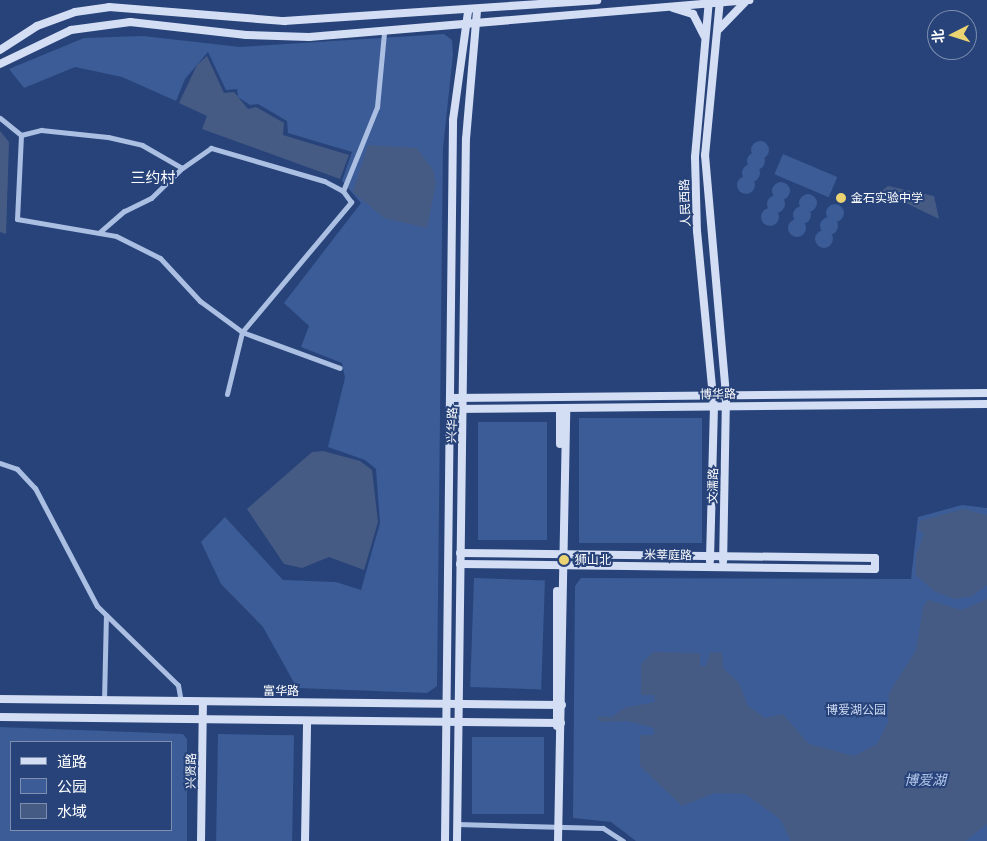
<!DOCTYPE html>
<meta charset="utf-8">
<style>
body{margin:0}
#map{position:relative;width:987px;height:841px;overflow:hidden;background:#27437a;font-family:"PT Sans Narrow","Noto Sans SC",sans-serif}
div>[style]{position:absolute}
.green>*{inset:0;background:#3b5c97;transform-origin:0 0}
.round{border-radius:50%}
.water>*{inset:0;background:#465b83}
.street>*{height:5px;margin:-2.5px;padding:0 2.5px;transform-origin:2.5px;border-radius:2.5px;background:#abbfe3}
.secondary>*{height:8px;margin:-4px;padding:0 4px;transform-origin:4px;border-radius:4px;background:#d3def4}
.dots>*{width:14px;height:14px;translate:-50% -50%;box-sizing:border-box;border:2px solid #27437a;border-radius:50%}
span{translate:-50% -50%;white-space:nowrap;text-align:center;line-height:1.15;-webkit-text-stroke:4px #27437a;paint-order:stroke}
.poi-label{font-size:12px;color:#fff}
.left{translate:0 -50%;text-align:left}
.street-label{font-size:12px;color:#fff}
.park-label{font-size:12px;color:#cddbf3}
.water-label{font-size:14px;color:#b6c9eb;font-style:italic}
.quarter-label{font-size:15px;color:#fff}
.legend{position:absolute;left:10px;top:741px;width:162px;height:90px;box-sizing:border-box;background:#27437a;border:1px solid #7d8eaf;margin:0;padding:6px 9px;list-style:none;font-size:15px;color:#fff}
.legend li{display:flex;align-items:center;gap:10px;height:25px}
.legend b{width:25px;border:1px solid #7d8eaf}
.north{position:absolute;left:927px;top:10px;width:50px;height:50px;box-sizing:border-box;background:#27437a;border:1px solid #7d8eaf;border-radius:50%;rotate:265deg;font-size:14px;font-weight:700;line-height:20px;text-align:center;color:#fff}
.north::after{content:'';display:block;margin:auto;width:18px;height:22px;background:#ebd371;clip-path:polygon(50% 0,100% 100%,50% 72%,0 100%)}
</style>
<div id="map">
<div class="green">
<i style="clip-path:polygon(444px 34px,452px 40px,453px 54px,443px 148px,437px 686px,427px 693px,297px 688px,263px 627px,221px 584px,201px 542px,225px 517px,283px 580px,336px 582px,361px 590px,380px 523px,376px 469px,365px 460px,328px 447px,345px 378px,342px 363px,301px 347px,309px 326px,284px 303px,361px 203px,342px 181px,352px 152px,288px 133px,287px 121px,258px 104px,250px 105px,238px 97px,237px 89px,226px 90px,208px 52px,185px 79px,176px 101px,122px 77px,75px 67px,24px 88px,9px 69px,84px 38px,143px 36px,240px 47px)"></i>
<i class="round" style="left:751px;top:141px;width:18px;height:18px"></i>
<i class="round" style="left:747px;top:152px;width:18px;height:18px"></i>
<i style="left:783px;top:154px;width:59px;height:22px;rotate:23deg"></i>
<i class="round" style="left:742px;top:164px;width:18px;height:18px"></i>
<i class="round" style="left:737px;top:176px;width:18px;height:18px"></i>
<i class="round" style="left:772px;top:182px;width:18px;height:18px"></i>
<i class="round" style="left:799px;top:194px;width:18px;height:18px"></i>
<i class="round" style="left:767px;top:195px;width:18px;height:18px"></i>
<i class="round" style="left:826px;top:204px;width:18px;height:18px"></i>
<i class="round" style="left:793px;top:206px;width:18px;height:18px"></i>
<i class="round" style="left:761px;top:208px;width:18px;height:18px"></i>
<i class="round" style="left:820px;top:217px;width:18px;height:18px"></i>
<i class="round" style="left:788px;top:219px;width:18px;height:18px"></i>
<i class="round" style="left:815px;top:230px;width:18px;height:18px"></i>
<i style="left:579px;top:418px;width:123px;height:125px"></i>
<i style="left:478px;top:422px;width:69px;height:118px"></i>
<i style="clip-path:polygon(962px 505px,987px 508px,987px 841px,636px 841px,611px 822px,573px 818px,575px 586px,581px 578px,911px 579px,918px 517px)"></i>
<i style="left:474px;top:578px;width:71px;height:109px;rotate:2deg"></i>
<i style="clip-path:polygon(evenodd,0 727px,183px 734px,187px 739px,187px 841px,0 841px,0 727px,11px 742px,171px 742px,171px 830px,11px 830px,11px 742px)"></i>
<i style="left:218px;top:734px;width:76px;height:107px;rotate:1deg"></i>
<i style="left:472px;top:737px;width:72px;height:77px"></i>
</div>
<div class="water">
<i style="clip-path:polygon(207px 56px,224px 93px,234px 92px,248px 109px,256px 107px,284px 123px,283px 135px,349px 155px,340px 179px,202px 129px,207px 116px,179px 103px,197px 65px)"></i>
<i style="clip-path:polygon(0 131px,9px 142px,6px 234px,0 232px)"></i>
<i style="clip-path:polygon(368px 145px,417px 148px,433px 170px,436px 183px,427px 228px,384px 218px,353px 192px)"></i>
<i style="clip-path:polygon(888px 186px,934px 196px,939px 219px,906px 203px,884px 199px,883px 190px)"></i>
<i style="clip-path:polygon(323px 451px,360px 461px,372px 470px,378px 522px,364px 570px,329px 557px,302px 568px,284px 564px,247px 509px,312px 452px)"></i>
<i style="clip-path:polygon(963px 509px,987px 515px,987px 585px,972px 596px,954px 599px,934px 591px,916px 575px,916px 555px,924px 534px,918px 529px,920px 521px)"></i>
<i style="clip-path:polygon(987px 599px,987px 824px,965px 841px,791px 841px,780px 819px,745px 794px,714px 793px,682px 806px,640px 766px,640px 735px,654px 735px,654px 728px,627px 721px,600px 722px,596px 716px,612px 717px,624px 708px,655px 702px,654px 695px,641px 695px,641px 664px,653px 652px,700px 653px,700px 666px,706px 666px,710px 652px,722px 653px,723px 668px,739px 683px,748px 706px,765px 718px,783px 714px,809px 744px,854px 756px,877px 744px,888px 722px,889px 693px,916px 650px,923px 607px,928px 600px,962px 610px)"></i>
</div>
<div class="street">
<i style="left:0;top:118px;width:27px;rotate:39deg"></i>
<i style="left:21px;top:135px;width:84px;rotate:92.7deg"></i>
<i style="left:17px;top:219px;width:100px;rotate:9.7deg"></i>
<i style="left:116px;top:236px;width:49px;rotate:26.6deg"></i>
<i style="left:160px;top:258px;width:59px;rotate:47.1deg"></i>
<i style="left:200px;top:301px;width:52px;rotate:36.4deg"></i>
<i style="left:242px;top:332px;width:170px;rotate:-50deg"></i>
<i style="left:351px;top:202px;width:14px;rotate:-126deg"></i>
<i style="left:343px;top:191px;width:21px;rotate:-152deg"></i>
<i style="left:324px;top:181px;width:118px;rotate:-163.7deg"></i>
<i style="left:211px;top:148px;width:35px;rotate:145deg"></i>
<i style="left:182px;top:168px;width:43px;rotate:135.9deg"></i>
<i style="left:151px;top:198px;width:30px;rotate:154deg"></i>
<i style="left:124px;top:211px;width:33px;rotate:139deg"></i>
<i style="left:21px;top:135px;width:21px;rotate:-14deg"></i>
<i style="left:41px;top:130px;width:67px;rotate:6deg"></i>
<i style="left:108px;top:137px;width:35px;rotate:13deg"></i>
<i style="left:142px;top:145px;width:46px;rotate:29.9deg"></i>
<i style="left:343px;top:191px;width:91px;rotate:-68deg"></i>
<i style="left:377px;top:107px;width:74px;rotate:-84.6deg"></i>
<i style="left:227px;top:394px;width:64px;rotate:-76.4deg"></i>
<i style="left:242px;top:332px;width:104px;rotate:20.2deg"></i>
<i style="left:0;top:463px;width:18px;rotate:19deg"></i>
<i style="left:17px;top:469px;width:26px;rotate:47deg"></i>
<i style="left:35px;top:488px;width:133px;rotate:62.3deg"></i>
<i style="left:97px;top:606px;width:113px;rotate:44.3deg"></i>
<i style="left:178px;top:685px;width:17px;rotate:80deg"></i>
<i style="left:104px;top:701px;width:86px;rotate:-88.7deg"></i>
<i style="left:457px;top:824px;width:146px;rotate:1.6deg"></i>
<i style="left:603px;top:828px;width:24px;rotate:33deg"></i>
</div>
<div class="secondary">
<i style="left:709px;top:0;width:158px;rotate:95.1deg"></i>
<i style="left:695px;top:157px;width:74px;rotate:88.5deg"></i>
<i style="left:697px;top:231px;width:176px;rotate:84.5deg"></i>
<i style="left:714px;top:406px;width:155px;rotate:91.5deg"></i>
<i style="left:720px;top:0;width:156px;rotate:95.5deg"></i>
<i style="left:705px;top:155px;width:242px;rotate:85deg"></i>
<i style="left:726px;top:396px;width:165px;rotate:91deg"></i>
<i style="left:673px;top:8px;width:21px;rotate:17deg"></i>
<i style="left:693px;top:14px;width:25px;rotate:63deg"></i>
<i style="left:719px;top:29px;width:37px;rotate:-46deg"></i>
<i style="left:0;top:50px;width:44px;rotate:-33deg"></i>
<i style="left:37px;top:26px;width:40px;rotate:-20.2deg"></i>
<i style="left:75px;top:12px;width:34px;rotate:-8deg"></i>
<i style="left:109px;top:7px;width:176px;rotate:4.6deg"></i>
<i style="left:284px;top:21px;width:314px;rotate:-3.8deg"></i>
<i style="left:0;top:64px;width:79px;rotate:-25.6deg"></i>
<i style="left:71px;top:30px;width:60px;rotate:-7.7deg"></i>
<i style="left:130px;top:22px;width:117px;rotate:6.4deg"></i>
<i style="left:246px;top:35px;width:63px;rotate:1.8deg"></i>
<i style="left:309px;top:37px;width:442px;rotate:-4.8deg"></i>
<i style="left:451px;top:398px;width:536px;rotate:-0.53deg"></i>
<i style="left:450px;top:409px;width:537px;rotate:-0.53deg"></i>
<i style="left:560px;top:444px;width:36px;rotate:-90deg"></i>
<i style="left:460px;top:564px;width:415px;rotate:0.7deg"></i>
<i style="left:875px;top:569px;width:11px;rotate:-90deg"></i>
<i style="left:875px;top:558px;width:415px;rotate:-179.3deg"></i>
<i style="left:0;top:699px;width:562px;rotate:0.61deg"></i>
<i style="left:0;top:717px;width:561px;rotate:0.61deg"></i>
<i style="left:557px;top:726px;width:135px;rotate:-90deg"></i>
<i style="left:201px;top:841px;width:139px;rotate:-89.2deg"></i>
<i style="left:305px;top:841px;width:119px;rotate:-89deg"></i>
<i style="left:445px;top:841px;width:721px;rotate:-89.36deg"></i>
<i style="left:453px;top:120px;width:109px;rotate:-82.1deg"></i>
<i style="left:457px;top:841px;width:702px;rotate:-89.27deg"></i>
<i style="left:466px;top:139px;width:128px;rotate:-85.1deg"></i>
<i style="left:558px;top:841px;width:433px;rotate:-88.9deg"></i>
</div>
<div class="dots">
<i style="left:841px;top:198px;background:#ebd371"></i>
<i style="left:564px;top:560px;background:#ebd371"></i>
</div>
<div class="poi-label">
<span class="left" style="left:851px;top:198px">金石实验中学</span>
<span class="left" style="left:575px;top:560px">狮山北</span>
</div>
<div class="street-label">
<span style="left:685px;top:203px;rotate:-92deg">人民西路</span>
<span style="left:718px;top:394px;rotate:-1deg">博华路</span>
<span style="left:452px;top:425px;rotate:-88deg">兴华路</span>
<span style="left:713px;top:486px;rotate:-89deg">文濡路</span>
<span style="left:668px;top:555px;rotate:1deg">米莘庭路</span>
<span style="left:281px;top:691px">富华路</span>
<span style="left:191px;top:771px;rotate:-89deg">兴贤路</span>
</div>
<div class="park-label">
<span style="left:856px;top:710px">博爱湖公园</span>
</div>
<div class="water-label">
<span style="left:925px;top:780px">博爱湖</span>
</div>
<div class="quarter-label">
<span style="left:153px;top:178px">三约村</span>
</div>
<ul class="legend">
<li><b style="height:6px;background:#d3def4"></b>道路</li>
<li><b style="height:14px;background:#3b5c97"></b>公园</li>
<li><b style="height:14px;background:#465b83"></b>水域</li>
</ul>
<div class="north">北</div>
</div>
